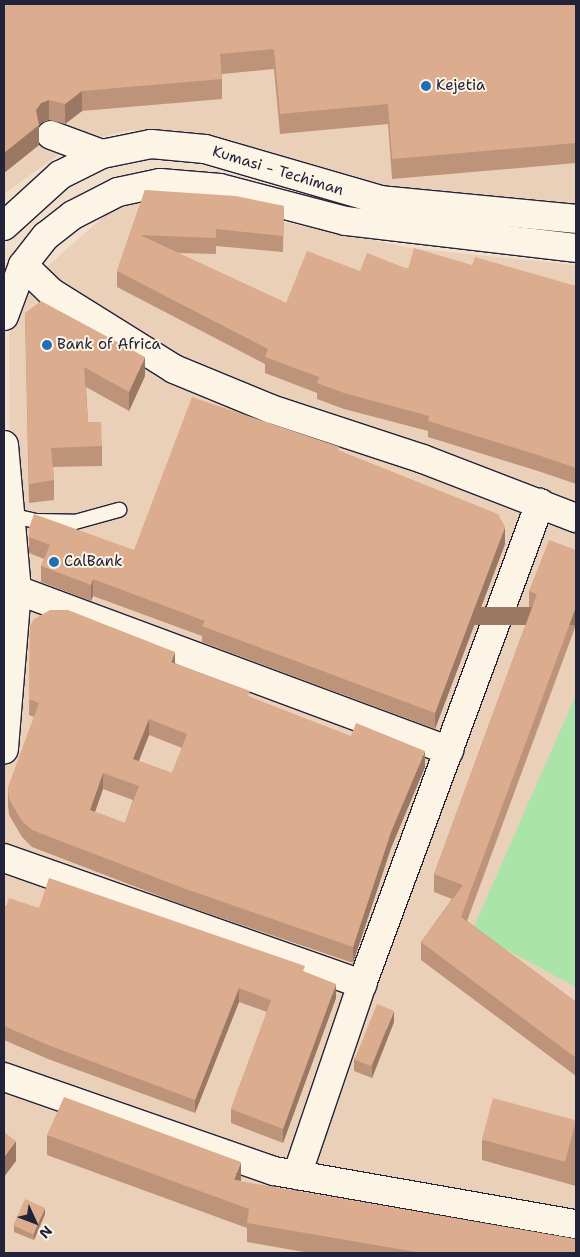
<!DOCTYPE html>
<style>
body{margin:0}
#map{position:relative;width:580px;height:1257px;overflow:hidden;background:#f2dfcb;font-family:"Shantell Sans",sans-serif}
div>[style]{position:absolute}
.built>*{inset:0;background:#ebd0b9}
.green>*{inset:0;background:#aae4a9}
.roads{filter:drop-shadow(1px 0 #22223b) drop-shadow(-1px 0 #22223b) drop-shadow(0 1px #22223b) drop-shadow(0 -1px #22223b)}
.service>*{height:14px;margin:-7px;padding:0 7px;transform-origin:7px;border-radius:7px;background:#fcf5e5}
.minor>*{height:28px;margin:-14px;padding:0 14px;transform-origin:14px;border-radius:14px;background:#fcf5e5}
.tertiary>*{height:28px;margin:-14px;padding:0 14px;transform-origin:14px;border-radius:14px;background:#fcf5e5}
.secondary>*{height:28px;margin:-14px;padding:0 14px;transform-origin:14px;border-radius:14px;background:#fcf5e5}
.wall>*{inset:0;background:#bd947a}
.shaded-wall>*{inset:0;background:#9a7863;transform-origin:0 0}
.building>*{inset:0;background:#dcac8e;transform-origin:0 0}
.dots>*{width:14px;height:14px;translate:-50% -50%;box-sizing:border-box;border:2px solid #fcf5e5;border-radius:50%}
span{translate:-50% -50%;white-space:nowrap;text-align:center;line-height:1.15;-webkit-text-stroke:4px #fcf5e5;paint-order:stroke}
.poi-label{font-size:15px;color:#22223b}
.left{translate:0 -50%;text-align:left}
.street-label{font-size:15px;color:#22223b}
.frame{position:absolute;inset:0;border:5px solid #22223b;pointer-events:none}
.north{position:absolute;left:10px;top:1197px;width:50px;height:50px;-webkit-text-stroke:4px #fcf5e5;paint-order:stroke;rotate:133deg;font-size:14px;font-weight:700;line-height:20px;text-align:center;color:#22223b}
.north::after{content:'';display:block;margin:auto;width:18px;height:22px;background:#22223b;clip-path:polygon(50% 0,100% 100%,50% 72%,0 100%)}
</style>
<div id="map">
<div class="built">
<i style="clip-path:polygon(4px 4px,576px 4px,576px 215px,363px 190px,231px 140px,130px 130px,75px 143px,4px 194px)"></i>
<i style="clip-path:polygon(119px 203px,191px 203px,411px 248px,576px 265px,576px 1253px,4px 1253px,4px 681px,10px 563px,9px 334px,33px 279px)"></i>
</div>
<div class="green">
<i style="clip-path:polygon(576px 695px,576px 987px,472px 931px)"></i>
</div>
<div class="roads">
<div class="service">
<i style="left:10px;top:515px;width:27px;rotate:13deg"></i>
<i style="left:36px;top:521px;width:39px;rotate:1deg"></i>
<i style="left:75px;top:522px;width:46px;rotate:-15.3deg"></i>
</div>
<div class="minor">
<i style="left:17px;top:590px;width:461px;rotate:20.4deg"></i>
<i style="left:4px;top:858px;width:380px;rotate:19.4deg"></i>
<i style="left:4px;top:1077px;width:286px;rotate:19.2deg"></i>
<i style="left:274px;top:1171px;width:307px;rotate:10deg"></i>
<i style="left:297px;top:1175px;width:202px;rotate:-71.2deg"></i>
<i style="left:362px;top:984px;width:513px;rotate:-69.69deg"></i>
</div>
<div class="tertiary">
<i style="left:23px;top:265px;width:39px;rotate:44deg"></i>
<i style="left:51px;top:292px;width:145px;rotate:32deg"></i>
<i style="left:174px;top:369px;width:105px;rotate:22.4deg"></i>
<i style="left:271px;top:409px;width:160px;rotate:18.2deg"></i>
<i style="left:423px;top:459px;width:164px;rotate:21.1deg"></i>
</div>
<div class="secondary">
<i style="left:51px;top:135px;width:54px;rotate:20.4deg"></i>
<i style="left:4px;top:226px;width:76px;rotate:-42.3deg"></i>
<i style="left:60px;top:175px;width:47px;rotate:-26.6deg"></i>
<i style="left:102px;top:154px;width:50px;rotate:-11.5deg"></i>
<i style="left:151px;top:144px;width:54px;rotate:5.3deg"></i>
<i style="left:205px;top:149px;width:182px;rotate:16.2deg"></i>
<i style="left:380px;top:200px;width:197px;rotate:5.5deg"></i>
<i style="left:4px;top:316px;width:54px;rotate:-69.6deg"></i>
<i style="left:23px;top:265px;width:37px;rotate:-52deg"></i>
<i style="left:46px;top:236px;width:34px;rotate:-38deg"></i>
<i style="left:73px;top:215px;width:51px;rotate:-27.1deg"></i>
<i style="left:118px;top:192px;width:43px;rotate:-12.1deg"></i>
<i style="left:160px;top:183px;width:60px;rotate:4.8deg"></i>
<i style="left:220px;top:188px;width:130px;rotate:14.7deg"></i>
<i style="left:346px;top:221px;width:232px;rotate:6.7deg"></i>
<i style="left:4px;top:445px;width:146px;rotate:84.9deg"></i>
<i style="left:17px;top:590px;width:160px;rotate:94.7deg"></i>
</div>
</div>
<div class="wall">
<i style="clip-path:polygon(576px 4px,576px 163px,392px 179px,388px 124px,280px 134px,274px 69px,222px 74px,222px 99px,82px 111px,65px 124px,49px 120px,41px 123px,39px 126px,39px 145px,4px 173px,4px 12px)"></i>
<i style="clip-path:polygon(145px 190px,284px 206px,283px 252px,216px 246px,216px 254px,178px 253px,286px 303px,360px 271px,472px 265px,576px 286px,576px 484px,541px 472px,428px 437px,428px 431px,344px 409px,317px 399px,317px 393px,265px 373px,265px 364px,117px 287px,117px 271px)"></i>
<i style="clip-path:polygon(25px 313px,145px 376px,129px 411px,86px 387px,88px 422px,102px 446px,102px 466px,53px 467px,54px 480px,54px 500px,29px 503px)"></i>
<i style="clip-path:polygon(340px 451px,505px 544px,435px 729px,202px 642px,202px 636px,93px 596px,91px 601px,41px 582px,41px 566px,44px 559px,29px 553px,29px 528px,134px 550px)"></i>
<i style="clip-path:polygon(576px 550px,576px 625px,467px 921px,576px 1002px,576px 1076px,421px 960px,421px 942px,452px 899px,434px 892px,434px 874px,531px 610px,529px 609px,529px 591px)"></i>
<i style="clip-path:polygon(evenodd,30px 626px,175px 663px,250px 697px,425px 767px,391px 848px,353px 963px,183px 905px,32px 847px,22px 837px,9px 815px,8px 805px,8px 788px,34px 717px,29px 715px,30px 626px,149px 735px,182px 748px,172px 773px,139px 761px,149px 735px,30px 626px,103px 789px,133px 800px,125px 823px,95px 812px,103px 789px)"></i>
<i style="clip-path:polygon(4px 906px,39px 908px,305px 972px,336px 998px,283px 1143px,231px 1123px,231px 1109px,267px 1012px,239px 1002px,195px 1113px,48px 1059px,4px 1040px)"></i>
<i style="clip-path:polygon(394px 1022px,372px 1078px,354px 1071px,354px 1059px)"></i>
<i style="clip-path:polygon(576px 1121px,576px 1186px,482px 1160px,482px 1140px)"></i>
<i style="clip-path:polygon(47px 1135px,240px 1182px,576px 1253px,310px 1253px,247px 1242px,247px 1228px,47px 1155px)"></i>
<i style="clip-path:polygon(45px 1214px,34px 1240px,14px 1232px,14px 1226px)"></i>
</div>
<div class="shaded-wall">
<i style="clip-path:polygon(82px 91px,82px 111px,65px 124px,65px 104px)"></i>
<i style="clip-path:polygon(49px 100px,49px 120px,41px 123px,39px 126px,39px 145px,4px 173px,4px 153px,41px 103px)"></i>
<i style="clip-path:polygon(145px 357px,145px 376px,129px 411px,129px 392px)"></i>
<i style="clip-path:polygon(505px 527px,505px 544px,435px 729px,435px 713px)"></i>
<i style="clip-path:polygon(93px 579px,93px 596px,91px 601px,91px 585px)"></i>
<i style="left:576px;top:607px;width:18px;height:331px;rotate:90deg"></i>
<i style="clip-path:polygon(175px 652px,175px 669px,171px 662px)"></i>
<i style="clip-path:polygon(149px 719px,149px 735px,133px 775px,133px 759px)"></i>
<i style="clip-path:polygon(425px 751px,425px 767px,391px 848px,353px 963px,353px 947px,391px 832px)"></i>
<i style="clip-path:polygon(103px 773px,103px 789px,90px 826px,90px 810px)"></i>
<i style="clip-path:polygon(336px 984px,336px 998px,283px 1143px,283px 1129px)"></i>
<i style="clip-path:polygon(239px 988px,239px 1002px,195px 1113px,195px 1100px)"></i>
<i style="clip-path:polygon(394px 1011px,394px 1022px,372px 1078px,372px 1066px)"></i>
<i style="clip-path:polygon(16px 1141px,16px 1161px,4px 1177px,4px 1157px)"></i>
<i style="clip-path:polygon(241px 1162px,241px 1181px,234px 1180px)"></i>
<i style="clip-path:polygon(45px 1208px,45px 1214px,34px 1240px,34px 1234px)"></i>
</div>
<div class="building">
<i style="clip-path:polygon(6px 4px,576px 4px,576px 143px,392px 159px,388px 104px,280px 114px,274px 49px,220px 54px,222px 79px,82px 91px,65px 104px,49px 100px,41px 103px,36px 110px,39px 125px,4px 153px,4px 12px)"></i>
<i style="clip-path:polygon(145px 190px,236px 196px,284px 206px,283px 236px,216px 229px,216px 238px,140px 235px,286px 303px,307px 251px,360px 271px,367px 253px,408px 269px,414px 248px,472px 265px,475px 257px,576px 286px,576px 468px,541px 456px,428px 421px,429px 416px,344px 393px,317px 383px,319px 377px,265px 357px,268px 349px,117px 271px)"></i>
<i style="clip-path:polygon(41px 301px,145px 357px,129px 392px,84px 367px,88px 422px,101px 422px,102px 446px,51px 448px,54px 480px,29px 484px,25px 313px)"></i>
<i style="clip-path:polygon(192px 397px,340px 447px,338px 450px,498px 514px,505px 527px,435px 713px,202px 626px,205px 621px,93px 579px,91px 585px,41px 566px,50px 545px,29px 537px,29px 528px,34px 514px,134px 550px)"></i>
<i style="clip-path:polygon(549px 540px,576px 550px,576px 607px,461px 917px,576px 1002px,576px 1058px,421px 942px,463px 885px,434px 874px,537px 594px,529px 591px)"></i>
<i style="clip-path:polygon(evenodd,50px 610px,68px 610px,175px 652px,171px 662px,250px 691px,248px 696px,351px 736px,356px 723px,425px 751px,391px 832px,353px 947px,183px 888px,32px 830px,22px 821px,9px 799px,8px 788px,39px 703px,29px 699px,30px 626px,34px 619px,50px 610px,149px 719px,187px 734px,172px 773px,133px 759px,149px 719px,50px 610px,103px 773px,139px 786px,125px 823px,90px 810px,103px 773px)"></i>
<i style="clip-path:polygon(49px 878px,305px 966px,303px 971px,336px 984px,283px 1129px,231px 1109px,271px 1000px,239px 988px,195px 1100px,48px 1045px,4px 1026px,4px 906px,6px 907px,9px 898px,39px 908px)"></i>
<i style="left:377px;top:1004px;width:18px;height:60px;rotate:22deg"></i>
<i style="clip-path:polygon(64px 1097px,241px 1162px,234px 1180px,576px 1239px,576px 1253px,422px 1253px,247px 1223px,249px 1209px,47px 1135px)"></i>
<i style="left:493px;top:1098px;width:86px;height:43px;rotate:15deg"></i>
<i style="clip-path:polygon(4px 1132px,16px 1141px,4px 1157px)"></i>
<i style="left:25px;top:1199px;width:22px;height:29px;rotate:24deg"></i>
</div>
<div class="dots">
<i style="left:426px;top:86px;background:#1f6fb2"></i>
<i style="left:47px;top:345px;background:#1f6fb2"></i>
<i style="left:54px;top:562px;background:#1f6fb2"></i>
</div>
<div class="poi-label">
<span class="left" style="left:436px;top:86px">Kejetia</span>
<span class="left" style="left:57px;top:345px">Bank of Africa</span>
<span class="left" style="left:64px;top:562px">CalBank</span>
</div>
<div class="street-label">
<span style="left:278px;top:171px;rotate:17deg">Kumasi - Techiman</span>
</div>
<div class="frame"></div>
<div class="north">N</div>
</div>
